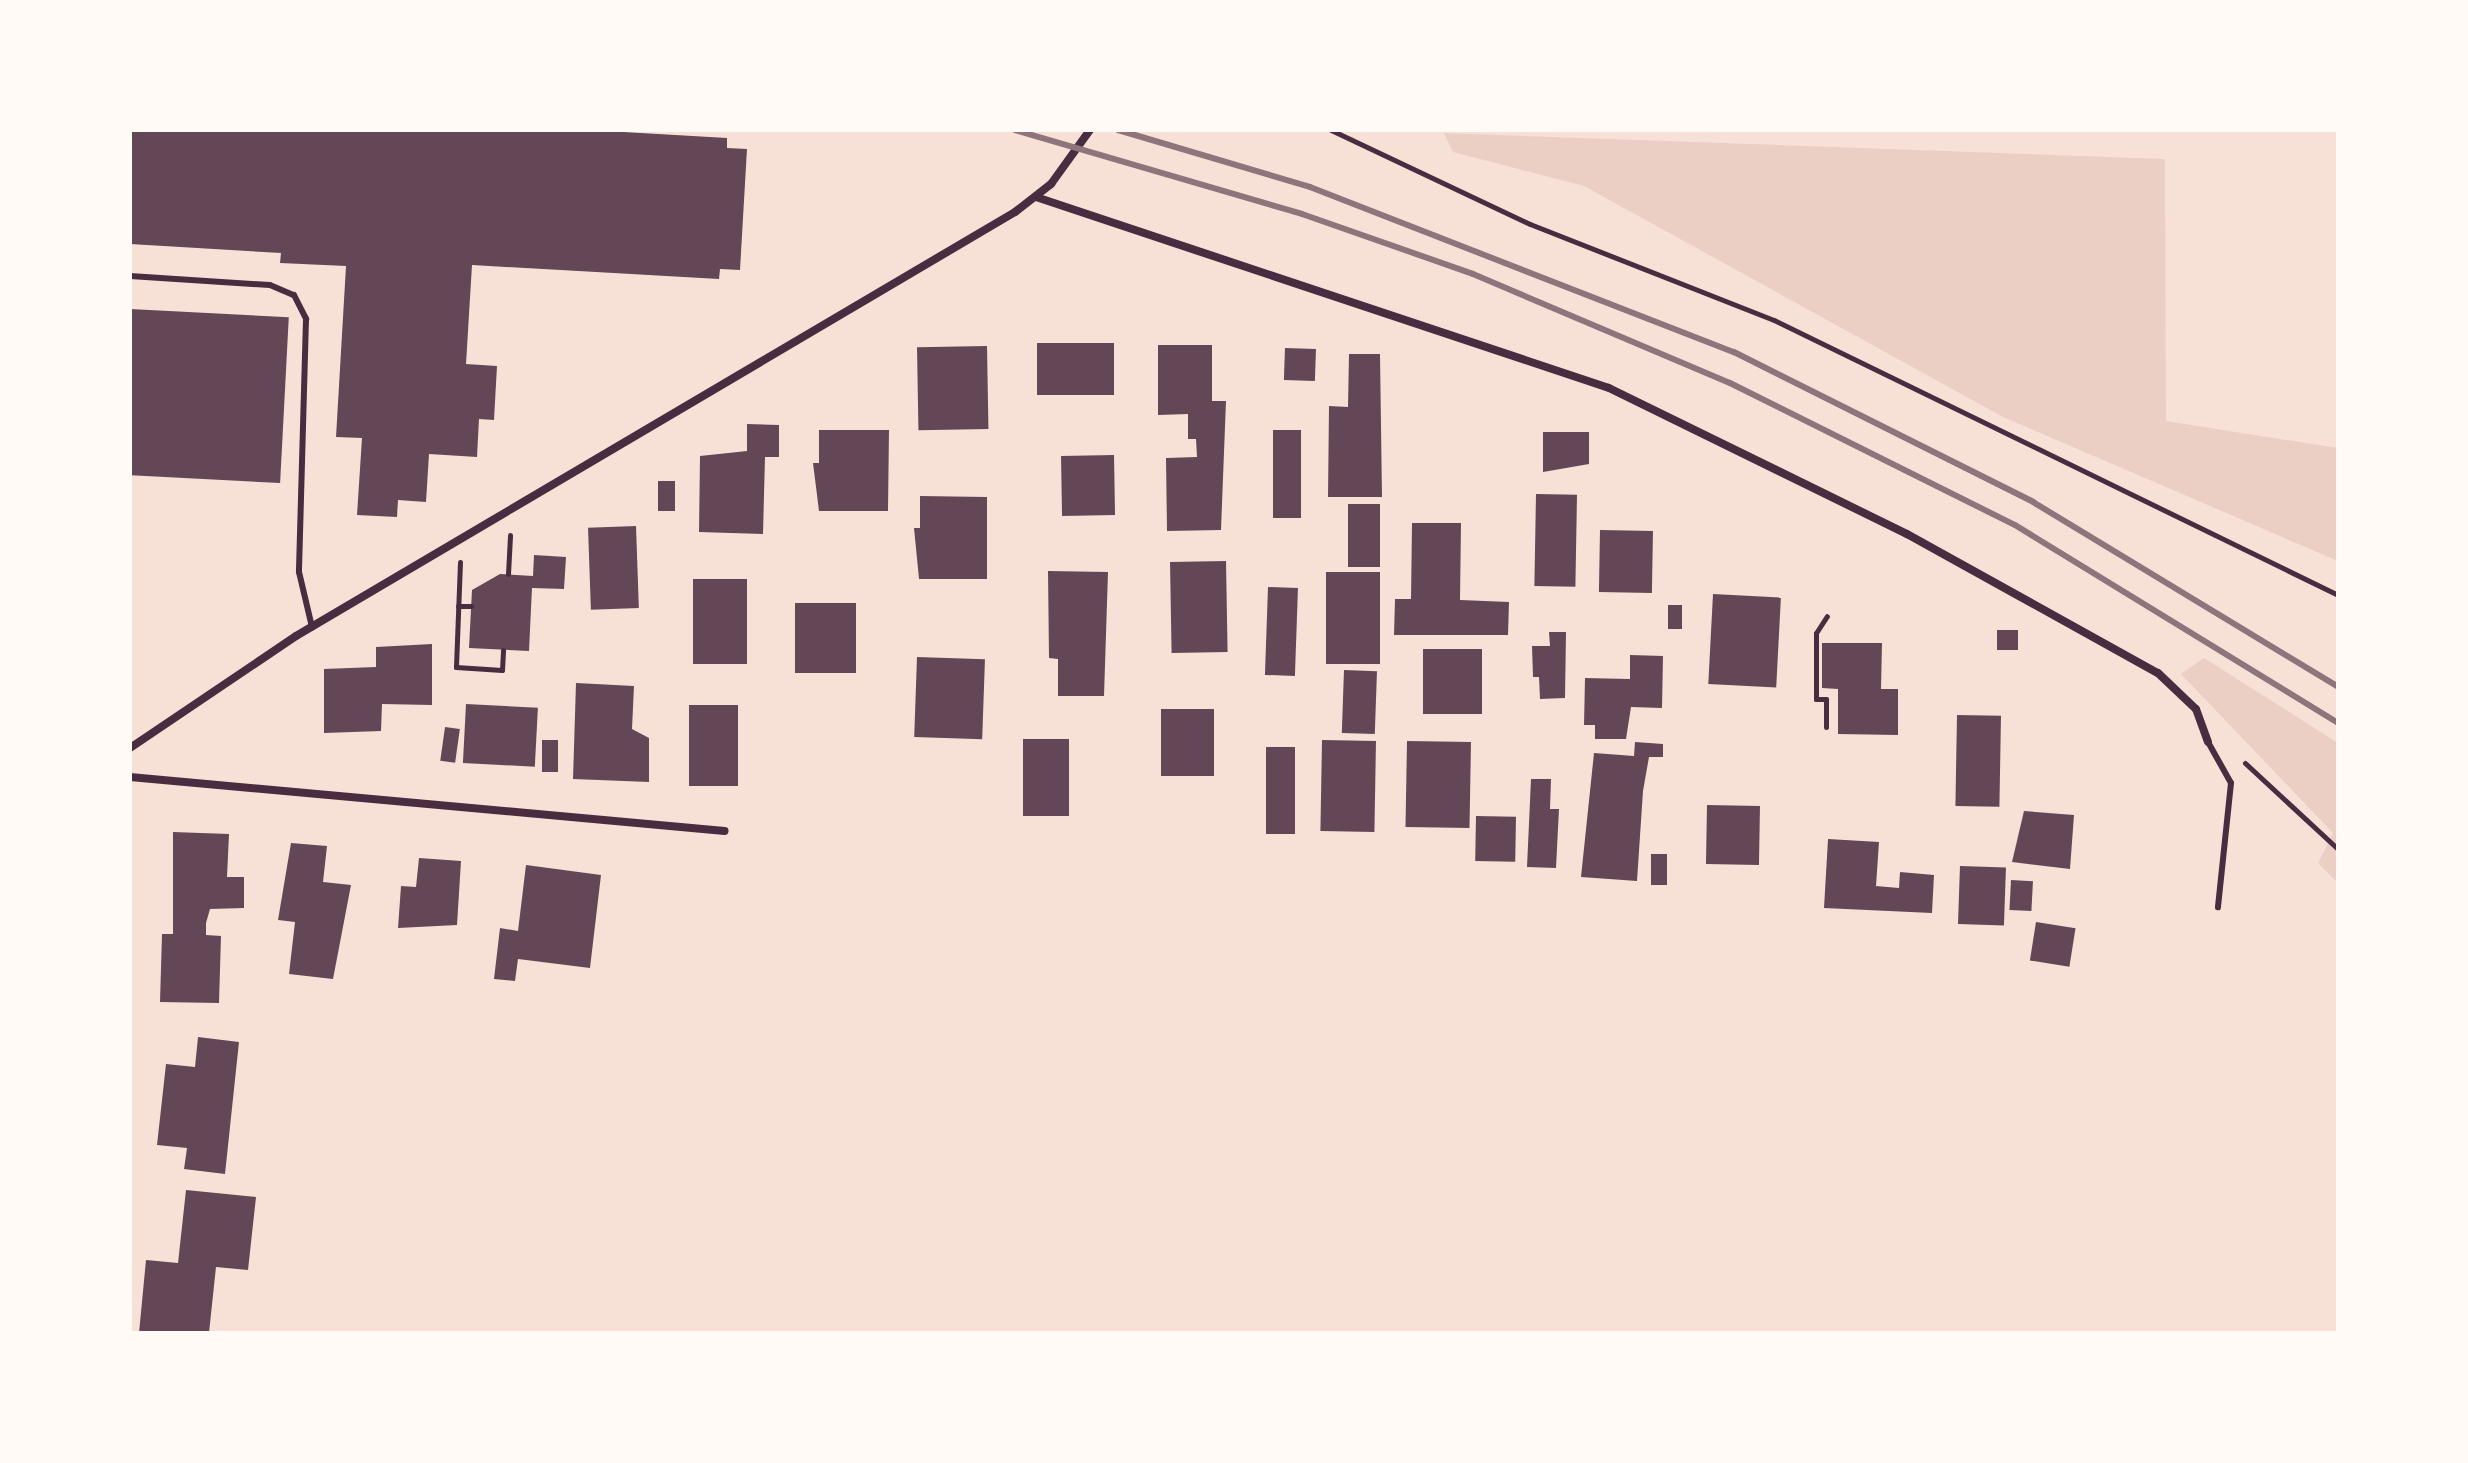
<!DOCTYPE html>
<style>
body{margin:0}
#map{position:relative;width:2468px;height:1463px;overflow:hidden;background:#f7e1d7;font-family:Manrope,sans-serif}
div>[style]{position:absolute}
.green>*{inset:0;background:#ebcfc5}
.building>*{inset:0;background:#644757;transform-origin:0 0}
.path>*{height:5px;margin:-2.5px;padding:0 2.5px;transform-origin:2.5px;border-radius:2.5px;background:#4a2c40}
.service>*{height:6px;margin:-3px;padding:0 3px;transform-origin:3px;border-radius:3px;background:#4a2c40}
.minor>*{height:8px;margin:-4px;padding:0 4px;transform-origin:4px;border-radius:4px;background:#4a2c40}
.rail>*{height:6px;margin:-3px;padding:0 3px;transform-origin:3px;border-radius:3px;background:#8f747c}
span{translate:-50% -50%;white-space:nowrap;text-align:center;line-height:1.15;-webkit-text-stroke:8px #fffaf5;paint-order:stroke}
.frame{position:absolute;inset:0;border:132px solid #fffaf5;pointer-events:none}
</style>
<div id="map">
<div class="green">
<i style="clip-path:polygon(1444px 133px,2165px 159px,2166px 421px,2338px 448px,2338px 561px,2003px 417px,1584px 186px,1453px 152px)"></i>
<i style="clip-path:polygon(2204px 658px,2338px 743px,2338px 883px,2318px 863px,2333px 833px,2181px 674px)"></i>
</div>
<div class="building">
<i style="clip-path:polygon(130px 130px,589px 130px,727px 138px,727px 148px,747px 149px,740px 270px,720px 269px,719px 279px,472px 265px,466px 364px,497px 366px,494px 420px,479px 419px,477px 457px,429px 454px,426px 502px,398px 500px,397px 517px,357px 515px,362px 438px,336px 437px,346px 266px,280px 263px,281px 253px,130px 244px)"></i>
<i style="left:130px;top:309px;width:159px;height:166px;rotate:3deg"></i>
<i style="left:1037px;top:343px;width:77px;height:52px"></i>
<i style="clip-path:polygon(1158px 345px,1212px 345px,1212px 401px,1226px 401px,1221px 530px,1167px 531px,1166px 458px,1197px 457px,1196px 439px,1188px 439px,1188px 414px,1158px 415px)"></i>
<i style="left:987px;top:346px;width:83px;height:70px;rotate:89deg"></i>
<i style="left:1285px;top:348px;width:31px;height:32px;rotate:2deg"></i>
<i style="clip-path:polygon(1349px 354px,1380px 354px,1382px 497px,1328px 497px,1329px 406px,1348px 407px)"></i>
<i style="clip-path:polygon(747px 424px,779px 425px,779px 457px,765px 457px,763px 534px,699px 532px,700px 456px,747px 451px)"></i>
<i style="clip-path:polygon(819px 430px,889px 430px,888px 511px,819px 511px,813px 463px,819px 463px)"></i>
<i style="left:1273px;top:430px;width:28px;height:88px"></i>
<i style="clip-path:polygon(1543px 432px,1589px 432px,1589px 464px,1543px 472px)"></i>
<i style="left:1114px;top:455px;width:60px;height:53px;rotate:89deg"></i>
<i style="left:658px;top:481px;width:17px;height:30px"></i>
<i style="left:1536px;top:494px;width:41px;height:92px;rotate:1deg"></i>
<i style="clip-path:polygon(920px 496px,987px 497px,987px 579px,919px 579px,914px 528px,920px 528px)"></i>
<i style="left:1348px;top:504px;width:32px;height:63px"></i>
<i style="clip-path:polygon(1412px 523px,1461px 523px,1460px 600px,1509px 602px,1508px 635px,1394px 635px,1395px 599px,1411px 599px)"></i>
<i style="left:636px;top:526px;width:82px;height:48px;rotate:88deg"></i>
<i style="left:1600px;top:530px;width:53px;height:62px;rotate:1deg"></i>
<i style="clip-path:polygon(534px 555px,566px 557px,564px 589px,532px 588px,529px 651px,469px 648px,472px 590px,500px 574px,533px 576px)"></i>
<i style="left:1226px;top:561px;width:91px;height:56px;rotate:89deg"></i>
<i style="clip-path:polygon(1048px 571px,1108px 572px,1104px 696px,1058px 696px,1058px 659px,1049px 658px)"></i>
<i style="left:1326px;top:572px;width:54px;height:92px"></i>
<i style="left:693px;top:579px;width:54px;height:85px"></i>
<i style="left:1268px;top:587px;width:30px;height:88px;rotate:2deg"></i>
<i style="left:1713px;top:594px;width:68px;height:90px;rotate:3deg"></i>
<i style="left:795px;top:603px;width:61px;height:70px"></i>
<i style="left:1668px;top:605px;width:14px;height:24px"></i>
<i style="left:1997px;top:630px;width:21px;height:20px"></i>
<i style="clip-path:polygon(1549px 632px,1566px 632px,1565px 698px,1540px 699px,1539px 677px,1533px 677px,1532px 646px,1550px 646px)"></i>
<i style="clip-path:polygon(1822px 643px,1882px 643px,1881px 689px,1898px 689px,1898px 735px,1838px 734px,1838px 689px,1822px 688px)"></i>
<i style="clip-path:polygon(432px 644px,432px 705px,382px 704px,381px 731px,324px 733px,324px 669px,376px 667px,376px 647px)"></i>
<i style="left:1423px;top:649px;width:59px;height:65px"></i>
<i style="clip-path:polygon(1630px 655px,1663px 656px,1662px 708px,1631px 707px,1626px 739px,1595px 739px,1595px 725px,1584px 725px,1585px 678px,1630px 679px)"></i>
<i style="left:917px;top:657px;width:68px;height:80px;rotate:2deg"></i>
<i style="left:1344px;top:670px;width:33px;height:63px;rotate:2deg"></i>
<i style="clip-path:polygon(576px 683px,634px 686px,632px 729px,649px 738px,649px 782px,573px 779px)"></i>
<i style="left:466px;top:704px;width:72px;height:59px;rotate:3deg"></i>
<i style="left:689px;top:705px;width:49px;height:81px"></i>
<i style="left:1214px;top:709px;width:67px;height:53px;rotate:90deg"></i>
<i style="left:1957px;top:715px;width:44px;height:91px;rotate:1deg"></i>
<i style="left:445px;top:727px;width:15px;height:34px;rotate:8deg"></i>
<i style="left:1069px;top:739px;width:77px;height:46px;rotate:90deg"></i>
<i style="left:542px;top:740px;width:16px;height:32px"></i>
<i style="left:1322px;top:740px;width:54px;height:91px;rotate:1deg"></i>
<i style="left:1407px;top:741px;width:64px;height:86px;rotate:1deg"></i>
<i style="clip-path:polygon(1635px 742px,1663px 744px,1663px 757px,1649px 757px,1643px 791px,1637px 881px,1581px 877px,1594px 753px,1634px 756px)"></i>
<i style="left:1266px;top:747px;width:29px;height:87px"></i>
<i style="clip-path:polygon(1531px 779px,1551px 779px,1550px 809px,1559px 809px,1556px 868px,1527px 867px)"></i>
<i style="left:1707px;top:805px;width:53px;height:59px;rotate:1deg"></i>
<i style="clip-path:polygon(2024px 811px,2074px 815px,2070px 869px,2012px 862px)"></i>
<i style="left:1476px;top:816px;width:40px;height:45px;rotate:1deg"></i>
<i style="clip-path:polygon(173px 832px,229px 834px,227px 877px,244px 877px,244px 908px,210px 909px,206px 923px,206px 935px,221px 936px,219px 1003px,160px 1002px,162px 934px,173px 934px)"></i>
<i style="clip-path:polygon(1828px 839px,1879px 842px,1876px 886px,1899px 888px,1900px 872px,1934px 875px,1932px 913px,1824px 908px)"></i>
<i style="clip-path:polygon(291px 843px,327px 846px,323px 882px,351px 885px,333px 979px,289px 974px,295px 922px,278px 920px)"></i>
<i style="left:1651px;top:854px;width:16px;height:31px"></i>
<i style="clip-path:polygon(419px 858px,461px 861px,457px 925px,398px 928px,401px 886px,416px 887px)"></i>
<i style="clip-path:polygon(526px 865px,601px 875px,590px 968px,518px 959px,515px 981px,494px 979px,500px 928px,518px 931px)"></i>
<i style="left:1960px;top:866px;width:46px;height:58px;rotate:2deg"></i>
<i style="left:2011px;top:880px;width:22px;height:30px;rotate:3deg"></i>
<i style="left:2036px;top:922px;width:40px;height:39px;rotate:9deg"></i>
<i style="clip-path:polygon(198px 1037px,239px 1042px,225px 1174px,184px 1169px,187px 1148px,157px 1145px,166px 1064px,195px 1067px)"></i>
<i style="clip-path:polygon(186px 1190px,256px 1197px,248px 1270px,216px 1267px,209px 1333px,139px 1333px,146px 1260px,178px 1263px)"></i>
</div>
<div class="path">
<i style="left:1331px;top:130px;width:220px;rotate:25.3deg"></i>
<i style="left:1530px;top:224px;width:262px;rotate:21.5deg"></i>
<i style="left:1774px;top:320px;width:627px;rotate:25.99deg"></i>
<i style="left:460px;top:562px;width:105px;rotate:92.2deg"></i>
<i style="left:456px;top:667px;width:46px;rotate:3.7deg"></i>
<i style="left:502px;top:670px;width:20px;rotate:-87deg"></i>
<i style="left:508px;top:574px;width:39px;rotate:-87deg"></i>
<i style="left:458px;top:606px;width:13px"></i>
<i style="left:1826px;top:727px;width:28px;rotate:-90deg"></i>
<i style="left:1826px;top:699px;width:10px;rotate:180deg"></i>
<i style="left:1816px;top:699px;width:66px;rotate:-90deg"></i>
<i style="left:1816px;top:633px;width:20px;rotate:-57deg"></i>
<i style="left:2245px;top:763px;width:127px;rotate:42.8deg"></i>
</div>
<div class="service">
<i style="left:130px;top:276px;width:140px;rotate:3.7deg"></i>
<i style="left:270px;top:285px;width:26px;rotate:23deg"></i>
<i style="left:294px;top:295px;width:27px;rotate:63deg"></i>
<i style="left:306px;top:319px;width:253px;rotate:91.6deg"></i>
<i style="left:299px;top:572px;width:57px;rotate:76.7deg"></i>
<i style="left:2208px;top:742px;width:47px;rotate:60.7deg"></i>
<i style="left:2231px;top:783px;width:125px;rotate:96deg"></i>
</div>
<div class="minor">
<i style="left:1036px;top:197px;width:604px;rotate:18.43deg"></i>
<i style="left:1609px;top:388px;width:332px;rotate:26.1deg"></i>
<i style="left:1907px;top:534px;width:287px;rotate:29deg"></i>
<i style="left:2158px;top:673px;width:52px;rotate:43.5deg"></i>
<i style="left:2196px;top:709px;width:35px;rotate:70deg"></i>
<i style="left:130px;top:748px;width:200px;rotate:-34deg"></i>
<i style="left:296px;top:636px;width:835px;rotate:-30.53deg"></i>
<i style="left:1015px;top:212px;width:46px;rotate:-37.9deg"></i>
<i style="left:1051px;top:184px;width:67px;rotate:-54.2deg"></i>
<i style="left:130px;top:777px;width:597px;rotate:5.19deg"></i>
</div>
<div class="rail">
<i style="left:1015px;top:130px;width:299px;rotate:16.3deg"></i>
<i style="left:1302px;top:214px;width:181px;rotate:19.3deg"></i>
<i style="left:1473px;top:274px;width:279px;rotate:23deg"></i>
<i style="left:1730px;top:383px;width:318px;rotate:26.5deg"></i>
<i style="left:2015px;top:525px;width:379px;rotate:31.5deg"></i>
<i style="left:1118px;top:130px;width:200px;rotate:16.5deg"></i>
<i style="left:1310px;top:187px;width:455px;rotate:21.3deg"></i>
<i style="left:1734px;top:352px;width:335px;rotate:26.6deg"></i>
<i style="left:2033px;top:502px;width:357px;rotate:31.2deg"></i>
</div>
<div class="frame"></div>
</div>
